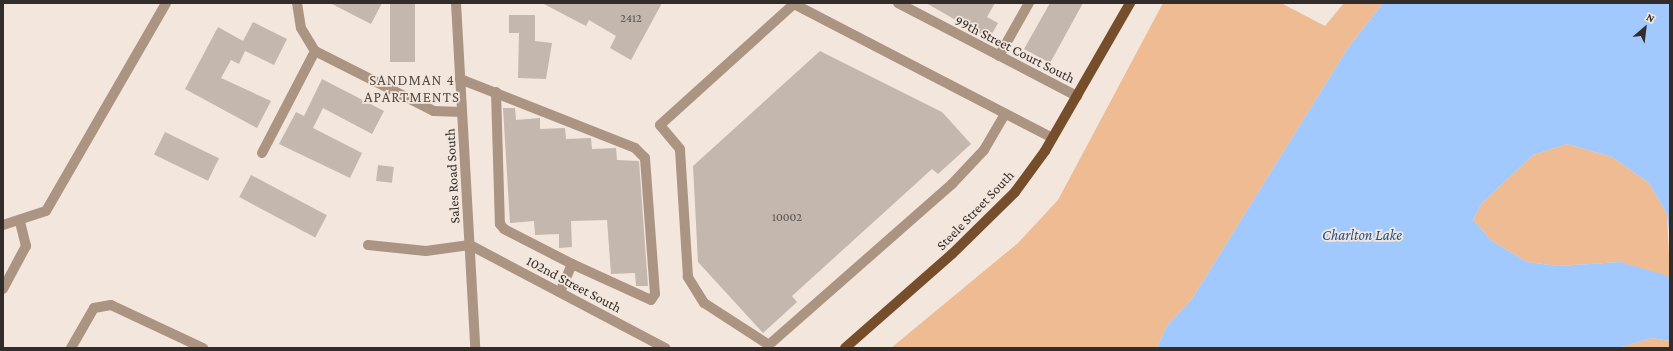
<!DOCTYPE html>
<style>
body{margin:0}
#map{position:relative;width:1673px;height:351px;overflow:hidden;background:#f2e6dd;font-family:"Crimson Pro",serif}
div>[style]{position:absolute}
.green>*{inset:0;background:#efbb92}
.water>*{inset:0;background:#a1c9fe}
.building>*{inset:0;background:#c3b7ae;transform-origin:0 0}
.minor>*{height:10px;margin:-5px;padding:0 5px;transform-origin:5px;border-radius:5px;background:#ac9482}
.major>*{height:10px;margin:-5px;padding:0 5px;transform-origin:5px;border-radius:5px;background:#774e2c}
span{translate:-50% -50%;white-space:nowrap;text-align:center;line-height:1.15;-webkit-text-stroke:3.5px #f2e6dd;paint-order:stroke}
.number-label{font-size:12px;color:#56504b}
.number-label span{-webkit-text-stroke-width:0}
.street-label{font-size:14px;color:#322d2a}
.neighbourhood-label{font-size:15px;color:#584e46;letter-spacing:1px}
.water-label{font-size:15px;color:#205291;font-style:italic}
.frame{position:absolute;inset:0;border:4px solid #322d2a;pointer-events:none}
.north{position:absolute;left:1625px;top:8px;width:40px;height:40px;-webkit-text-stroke:3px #f2e6dd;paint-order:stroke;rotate:28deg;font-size:11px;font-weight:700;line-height:16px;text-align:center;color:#322d2a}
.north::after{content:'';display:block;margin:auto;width:14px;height:18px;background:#322d2a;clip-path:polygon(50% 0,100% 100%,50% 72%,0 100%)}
</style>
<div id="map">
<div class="green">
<i style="clip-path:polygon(1163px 3px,1281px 3px,1325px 26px,1344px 3px,1383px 3px,1348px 48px,1192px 299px,1167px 326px,1157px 348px,891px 348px,1018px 243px,1058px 200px)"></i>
<i style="clip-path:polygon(1567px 144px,1612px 157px,1649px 183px,1667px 214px,1670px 279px,1620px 262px,1558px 266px,1527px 262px,1492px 241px,1473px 220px,1482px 203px,1533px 155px)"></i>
<i style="clip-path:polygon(1652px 338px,1670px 341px,1670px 348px,1618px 348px)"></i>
</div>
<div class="water">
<i style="clip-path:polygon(1383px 3px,1670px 3px,1670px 239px,1667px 214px,1649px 183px,1612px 157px,1567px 144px,1533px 155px,1482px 203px,1473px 220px,1492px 241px,1527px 262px,1558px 266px,1620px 262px,1665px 275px,1670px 279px,1670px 341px,1652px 338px,1618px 348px,1157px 348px,1167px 326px,1192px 299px,1348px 48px)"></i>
</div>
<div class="building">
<i style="clip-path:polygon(330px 3px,382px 3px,371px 24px)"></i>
<i style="left:390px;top:3px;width:25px;height:59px"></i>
<i style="clip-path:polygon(542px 3px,662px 3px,631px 60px,610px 48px,616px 36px,589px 20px,586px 26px)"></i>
<i style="clip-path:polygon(926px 3px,995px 3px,987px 17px,998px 23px,989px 39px)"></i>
<i style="clip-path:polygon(1050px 3px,1083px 3px,1050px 63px,1024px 49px)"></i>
<i style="clip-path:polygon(509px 15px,535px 15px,535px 41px,552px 43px,546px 79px,518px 78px,519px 33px,509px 33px)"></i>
<i style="clip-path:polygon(253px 22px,287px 39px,274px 65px,245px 51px,239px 64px,231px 60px,221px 78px,271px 101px,257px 128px,185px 89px,218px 27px,243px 41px)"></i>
<i style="clip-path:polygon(820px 51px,942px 112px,971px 144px,938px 174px,932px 169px,792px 296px,797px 302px,763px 333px,698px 262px,693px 166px)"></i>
<i style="clip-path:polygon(322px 79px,384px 111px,372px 134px,323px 108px,313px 128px,362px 153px,350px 178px,279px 144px,296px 112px,304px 116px)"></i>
<i style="clip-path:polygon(503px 108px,515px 108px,516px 120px,540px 118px,540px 129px,565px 128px,566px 139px,591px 138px,592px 149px,616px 148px,617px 160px,639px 161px,648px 286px,636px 286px,635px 273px,611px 274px,607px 220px,571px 221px,572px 247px,559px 248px,559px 234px,535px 235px,534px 221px,510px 223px)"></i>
<i style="left:165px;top:132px;width:60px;height:25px;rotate:26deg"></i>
<i style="left:378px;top:165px;width:16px;height:16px;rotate:7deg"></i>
<i style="left:251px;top:175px;width:86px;height:25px;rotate:28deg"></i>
</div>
<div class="minor">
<i style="left:297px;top:3px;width:25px;rotate:81deg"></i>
<i style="left:301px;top:28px;width:27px;rotate:59deg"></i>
<i style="left:315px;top:51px;width:133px;rotate:26.8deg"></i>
<i style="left:434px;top:111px;width:28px;rotate:2deg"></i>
<i style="left:456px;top:3px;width:346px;rotate:86.8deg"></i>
<i style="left:898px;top:3px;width:202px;rotate:27.5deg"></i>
<i style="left:999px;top:56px;width:61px;rotate:-60.5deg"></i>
<i style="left:460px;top:79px;width:188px;rotate:21.5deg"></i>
<i style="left:635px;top:148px;width:14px;rotate:45deg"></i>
<i style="left:645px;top:158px;width:136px;rotate:85.8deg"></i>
<i style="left:655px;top:294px;width:7px;rotate:124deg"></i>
<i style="left:651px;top:300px;width:87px;rotate:-155.5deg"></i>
<i style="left:572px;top:264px;width:30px;rotate:113deg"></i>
<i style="left:496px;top:92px;width:132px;rotate:88.3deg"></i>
<i style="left:500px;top:224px;width:6px;rotate:51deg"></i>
<i style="left:504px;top:229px;width:76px;rotate:27.2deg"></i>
<i style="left:1005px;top:114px;width:42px;rotate:120.3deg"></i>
<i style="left:984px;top:150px;width:47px;rotate:133.3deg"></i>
<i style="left:952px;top:184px;width:244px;rotate:138.7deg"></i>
<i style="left:769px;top:345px;width:77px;rotate:-147.1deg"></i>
<i style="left:704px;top:303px;width:31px;rotate:-122deg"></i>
<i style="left:688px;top:277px;width:128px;rotate:-93.6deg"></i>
<i style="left:680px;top:149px;width:31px;rotate:-130deg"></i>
<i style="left:660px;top:125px;width:181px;rotate:-42.1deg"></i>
<i style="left:794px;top:4px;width:291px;rotate:27.4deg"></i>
<i style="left:262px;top:153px;width:115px;rotate:-62.5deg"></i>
<i style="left:3px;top:225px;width:45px;rotate:-18deg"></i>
<i style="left:46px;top:211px;width:240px;rotate:-60deg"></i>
<i style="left:368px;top:245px;width:58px;rotate:5.9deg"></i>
<i style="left:426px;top:251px;width:44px;rotate:-7.8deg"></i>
<i style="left:470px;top:245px;width:221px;rotate:27.8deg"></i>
<i style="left:3px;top:289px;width:49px;rotate:-61.9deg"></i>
<i style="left:26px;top:246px;width:25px;rotate:-104deg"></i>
<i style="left:71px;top:348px;width:46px;rotate:-60.1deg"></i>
<i style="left:94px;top:308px;width:17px;rotate:-10deg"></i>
<i style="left:111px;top:305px;width:102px;rotate:25.1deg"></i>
</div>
<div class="major">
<i style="left:845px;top:348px;width:142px;rotate:-41.3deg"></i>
<i style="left:952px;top:254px;width:88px;rotate:-44.5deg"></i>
<i style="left:1015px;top:192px;width:51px;rotate:-53.8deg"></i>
<i style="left:1045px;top:151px;width:171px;rotate:-60.1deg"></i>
</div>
<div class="number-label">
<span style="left:631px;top:19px">2412</span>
<span style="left:787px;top:218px">10002</span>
</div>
<div class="street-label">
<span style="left:1015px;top:49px;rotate:27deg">99th Street Court South</span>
<span style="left:452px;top:176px;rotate:-93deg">Sales Road South</span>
<span style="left:975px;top:210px;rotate:-46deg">Steele Street South</span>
<span style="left:574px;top:284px;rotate:28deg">102nd Street South</span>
</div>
<div class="neighbourhood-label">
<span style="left:412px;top:89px">SANDMAN 4<br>APARTMENTS</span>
</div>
<div class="water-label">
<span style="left:1362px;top:236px">Charlton Lake</span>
</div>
<div class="frame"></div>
<div class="north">N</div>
</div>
